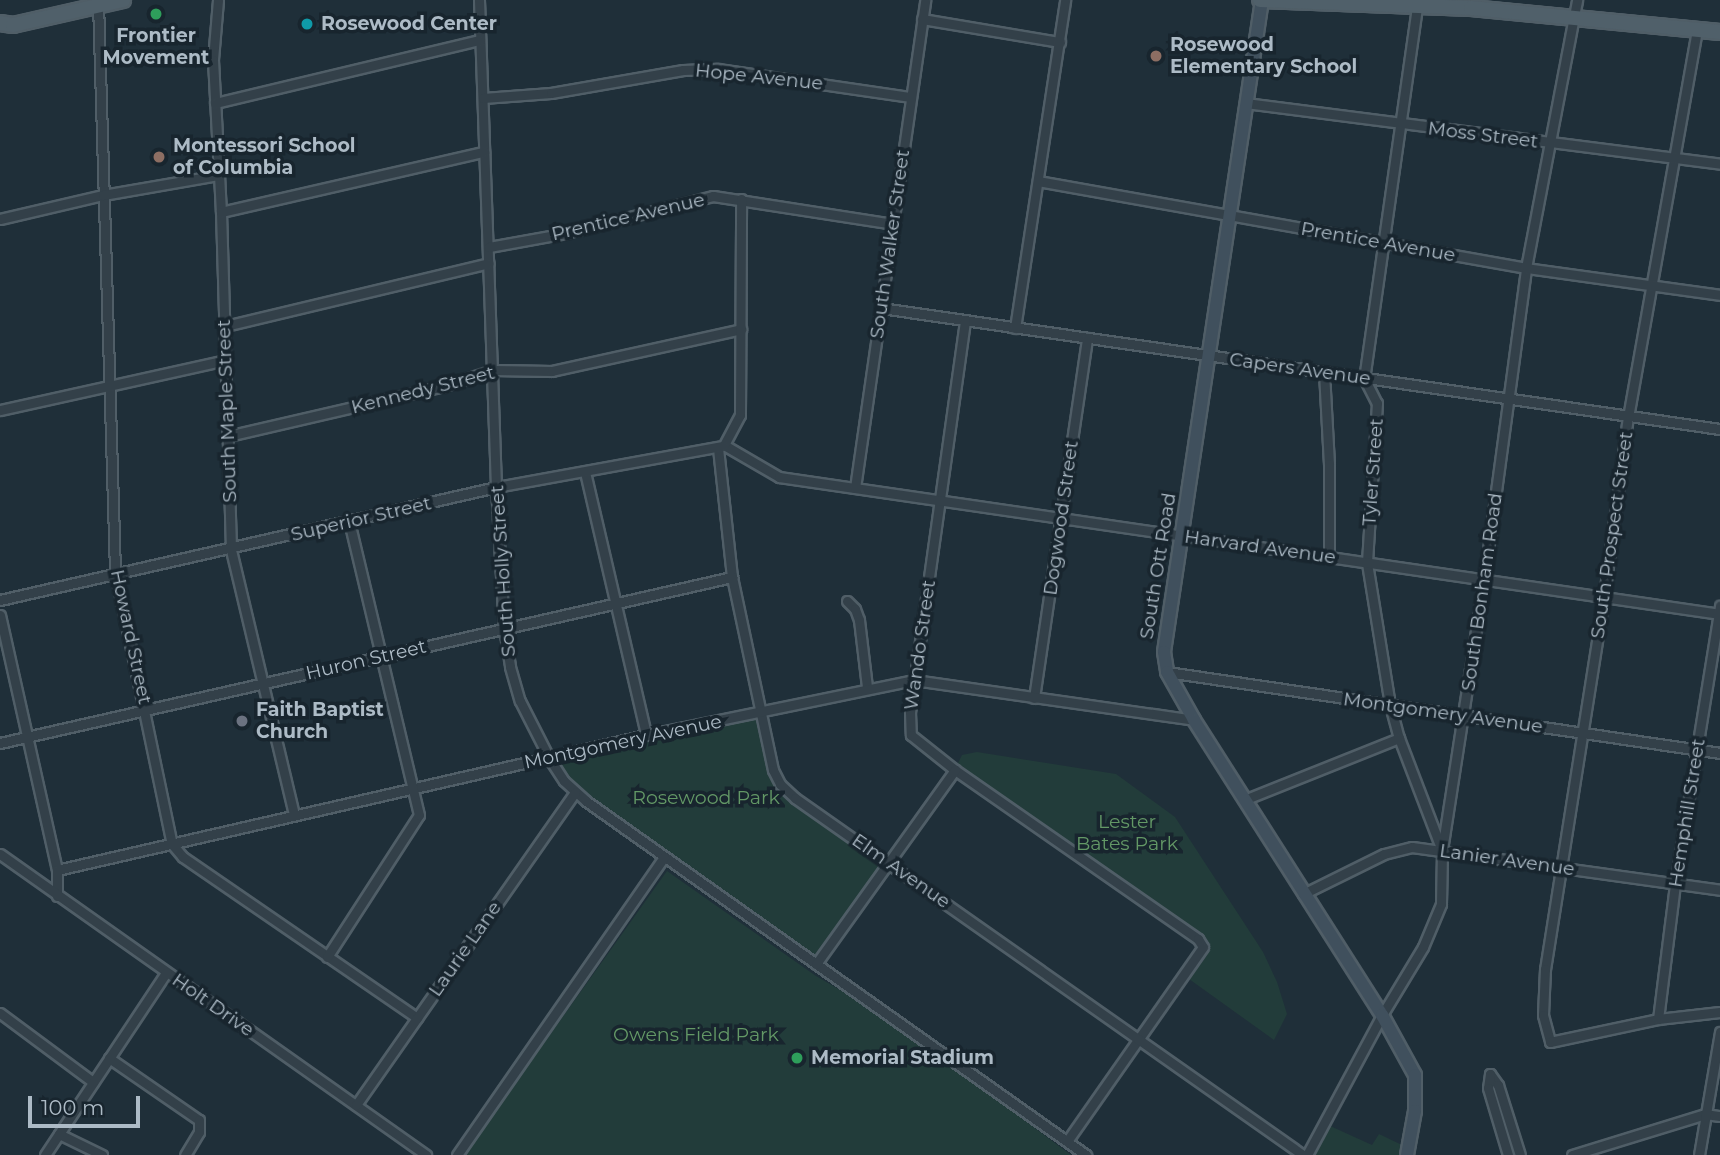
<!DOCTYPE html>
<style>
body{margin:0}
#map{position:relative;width:1720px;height:1155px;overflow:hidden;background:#1f2f39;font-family:Montserrat,sans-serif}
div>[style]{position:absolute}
.green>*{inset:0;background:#223c3a}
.roads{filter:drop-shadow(2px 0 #505e67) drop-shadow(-2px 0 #505e67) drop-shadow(0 2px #505e67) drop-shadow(0 -2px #505e67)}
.street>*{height:9px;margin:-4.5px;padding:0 4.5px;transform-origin:4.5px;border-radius:4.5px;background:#334049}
.secondary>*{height:12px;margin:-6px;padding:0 6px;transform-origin:6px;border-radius:6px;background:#40505d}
.primary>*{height:14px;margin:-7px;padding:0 7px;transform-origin:7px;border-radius:7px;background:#50606a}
.dots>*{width:19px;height:19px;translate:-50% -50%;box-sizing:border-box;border:4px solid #18252e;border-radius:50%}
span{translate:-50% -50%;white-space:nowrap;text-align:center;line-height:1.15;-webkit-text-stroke:7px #18252e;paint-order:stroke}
.poi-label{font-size:19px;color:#adbbc6;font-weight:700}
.left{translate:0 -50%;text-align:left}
.street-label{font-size:19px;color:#adbbc6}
.park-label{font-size:19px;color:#639866}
.scale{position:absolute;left:28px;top:1096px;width:112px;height:32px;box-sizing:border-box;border:4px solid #adbbc6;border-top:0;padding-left:9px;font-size:21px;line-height:24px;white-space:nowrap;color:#adbbc6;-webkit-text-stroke:5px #18252e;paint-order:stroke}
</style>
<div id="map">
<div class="green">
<i style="clip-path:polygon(755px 718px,759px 721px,770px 774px,776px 787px,881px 866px,814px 956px,599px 805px,570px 780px,559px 765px,563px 759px)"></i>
<i style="clip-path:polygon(977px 752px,1116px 774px,1175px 817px,1263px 952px,1277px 982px,1287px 1014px,1274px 1040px,1189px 979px,1206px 957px,1207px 948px,957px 765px,962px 755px)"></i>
<i style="clip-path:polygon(667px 871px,816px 976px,885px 1016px,1071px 1155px,464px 1155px)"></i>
<i style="clip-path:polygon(1328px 1125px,1372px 1145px,1379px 1134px,1404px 1146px,1401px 1155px,1312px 1155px)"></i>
</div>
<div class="roads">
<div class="street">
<i style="left:218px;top:0;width:60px;rotate:94.8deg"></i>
<i style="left:213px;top:60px;width:152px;rotate:87deg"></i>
<i style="left:221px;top:212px;width:338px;rotate:88.3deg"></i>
<i style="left:231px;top:550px;width:272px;rotate:76.6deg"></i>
<i style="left:479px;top:0;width:487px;rotate:88deg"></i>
<i style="left:496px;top:487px;width:141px;rotate:86.8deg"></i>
<i style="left:504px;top:628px;width:39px;rotate:81deg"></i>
<i style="left:510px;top:667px;width:35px;rotate:74deg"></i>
<i style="left:520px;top:701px;width:64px;rotate:63deg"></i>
<i style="left:549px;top:758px;width:27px;rotate:57deg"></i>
<i style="left:564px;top:781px;width:30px;rotate:42deg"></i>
<i style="left:586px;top:801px;width:613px;rotate:35.3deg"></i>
<i style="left:98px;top:2px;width:570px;rotate:88.29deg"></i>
<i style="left:115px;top:572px;width:278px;rotate:78.2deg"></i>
<i style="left:172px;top:844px;width:17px;rotate:50deg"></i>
<i style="left:183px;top:857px;width:284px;rotate:34.5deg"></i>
<i style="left:1417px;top:7px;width:375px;rotate:98.1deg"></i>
<i style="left:1364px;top:378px;width:28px;rotate:63deg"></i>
<i style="left:1377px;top:403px;width:160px;rotate:93.6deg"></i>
<i style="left:1367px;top:563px;width:144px;rotate:80.8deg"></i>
<i style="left:1390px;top:705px;width:34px;rotate:75deg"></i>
<i style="left:1399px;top:738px;width:118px;rotate:69.1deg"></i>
<i style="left:922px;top:19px;width:140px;rotate:9.5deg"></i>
<i style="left:1697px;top:30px;width:392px;rotate:100.1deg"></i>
<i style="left:1628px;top:416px;width:183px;rotate:97.6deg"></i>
<i style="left:1604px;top:597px;width:377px;rotate:99deg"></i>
<i style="left:1545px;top:969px;width:46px;rotate:92.5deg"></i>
<i style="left:1543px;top:1015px;width:28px;rotate:75deg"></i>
<i style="left:1550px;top:1042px;width:110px;rotate:-12deg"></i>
<i style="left:1658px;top:1019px;width:62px;rotate:-6.4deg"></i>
<i style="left:483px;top:98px;width:68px;rotate:-4.2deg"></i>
<i style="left:551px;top:93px;width:134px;rotate:-9.9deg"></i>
<i style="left:683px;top:70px;width:35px;rotate:-2deg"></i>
<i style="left:718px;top:69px;width:195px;rotate:8.3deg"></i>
<i style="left:215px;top:103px;width:272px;rotate:-13.4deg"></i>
<i style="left:1246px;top:103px;width:478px;rotate:7.3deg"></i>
<i style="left:1038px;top:181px;width:496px;rotate:10.1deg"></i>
<i style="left:1526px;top:268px;width:196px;rotate:7.9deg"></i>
<i style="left:221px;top:212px;width:270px;rotate:-12.9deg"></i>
<i style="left:0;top:219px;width:106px;rotate:-13.1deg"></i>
<i style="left:103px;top:195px;width:118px;rotate:-9.8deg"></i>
<i style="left:489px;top:247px;width:78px;rotate:-10.3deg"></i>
<i style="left:566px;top:233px;width:152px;rotate:-14.1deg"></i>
<i style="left:713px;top:196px;width:182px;rotate:8.8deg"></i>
<i style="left:881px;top:308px;width:848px;rotate:8.21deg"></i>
<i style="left:965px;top:321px;width:395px;rotate:98deg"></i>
<i style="left:910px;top:712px;width:23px;rotate:88deg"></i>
<i style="left:911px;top:735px;width:56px;rotate:38.5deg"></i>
<i style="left:955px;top:770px;width:296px;rotate:34.8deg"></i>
<i style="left:1198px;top:939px;width:9px;rotate:58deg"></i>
<i style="left:1203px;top:947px;width:237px;rotate:125deg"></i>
<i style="left:225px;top:326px;width:271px;rotate:-13.4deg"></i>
<i style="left:1015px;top:328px;width:332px;rotate:-81.3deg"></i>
<i style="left:1324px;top:372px;width:92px;rotate:86.9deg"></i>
<i style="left:1329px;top:464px;width:93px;rotate:90deg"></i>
<i style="left:0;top:410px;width:231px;rotate:-12.5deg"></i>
<i style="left:228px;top:436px;width:219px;rotate:-13deg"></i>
<i style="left:441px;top:387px;width:55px;rotate:-18.1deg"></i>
<i style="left:493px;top:370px;width:59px;rotate:1deg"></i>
<i style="left:552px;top:371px;width:194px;rotate:-12.5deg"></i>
<i style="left:724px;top:445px;width:64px;rotate:30.2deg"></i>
<i style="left:779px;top:477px;width:951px;rotate:8.28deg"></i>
<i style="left:724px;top:445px;width:34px;rotate:-62deg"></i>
<i style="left:740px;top:415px;width:216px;rotate:-89.7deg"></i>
<i style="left:718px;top:448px;width:130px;rotate:83.8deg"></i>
<i style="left:732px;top:577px;width:197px;rotate:78deg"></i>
<i style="left:773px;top:770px;width:16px;rotate:63deg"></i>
<i style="left:780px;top:784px;width:21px;rotate:43deg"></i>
<i style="left:795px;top:798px;width:621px;rotate:35.1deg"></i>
<i style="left:585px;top:472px;width:270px;rotate:76.9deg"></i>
<i style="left:855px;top:488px;width:493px;rotate:-81.8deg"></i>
<i style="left:0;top:600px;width:509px;rotate:-12.83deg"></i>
<i style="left:496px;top:487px;width:230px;rotate:-10.3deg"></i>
<i style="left:847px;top:601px;width:11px;rotate:45deg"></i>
<i style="left:855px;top:609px;width:12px;rotate:70deg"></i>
<i style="left:859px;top:620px;width:67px;rotate:83.2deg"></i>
<i style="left:0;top:615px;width:261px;rotate:77.4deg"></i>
<i style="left:57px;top:870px;width:26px;rotate:90deg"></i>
<i style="left:1167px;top:672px;width:559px;rotate:8.33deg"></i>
<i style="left:1034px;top:698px;width:364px;rotate:-81.6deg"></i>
<i style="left:0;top:743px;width:751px;rotate:-12.78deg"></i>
<i style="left:1244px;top:800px;width:167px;rotate:-21.8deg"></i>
<i style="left:0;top:854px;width:522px;rotate:35.24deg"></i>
<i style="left:57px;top:870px;width:604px;rotate:-12.91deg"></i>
<i style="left:646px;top:735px;width:274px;rotate:-11.6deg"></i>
<i style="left:914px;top:680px;width:283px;rotate:8.1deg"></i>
<i style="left:1303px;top:894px;width:90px;rotate:-26.3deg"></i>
<i style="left:1384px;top:854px;width:29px;rotate:-14deg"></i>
<i style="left:1412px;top:847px;width:311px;rotate:7.9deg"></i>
<i style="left:327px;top:957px;width:169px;rotate:-57.1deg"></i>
<i style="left:419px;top:815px;width:302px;rotate:-103.4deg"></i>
<i style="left:816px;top:964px;width:239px;rotate:-54.4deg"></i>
<i style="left:0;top:1013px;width:116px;rotate:36.6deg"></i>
<i style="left:1658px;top:1019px;width:136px;rotate:-82.8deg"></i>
<i style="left:1675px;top:884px;width:282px;rotate:-80.8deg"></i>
<i style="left:109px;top:1058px;width:109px;rotate:34.6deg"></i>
<i style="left:199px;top:1120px;width:12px;rotate:90deg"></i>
<i style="left:199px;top:1132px;width:27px;rotate:121deg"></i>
<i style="left:1490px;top:1074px;width:14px;rotate:54deg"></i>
<i style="left:1498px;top:1085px;width:73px;rotate:72.6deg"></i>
<i style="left:1490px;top:1074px;width:14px;rotate:98deg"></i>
<i style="left:1488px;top:1088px;width:70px;rotate:73.4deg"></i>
<i style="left:356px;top:1105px;width:382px;rotate:-55deg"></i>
<i style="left:59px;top:1134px;width:48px;rotate:26deg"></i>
<i style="left:45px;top:1155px;width:219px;rotate:-56.4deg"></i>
<i style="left:457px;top:1155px;width:363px;rotate:-55.2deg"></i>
<i style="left:1307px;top:1155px;width:159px;rotate:-61.8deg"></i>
<i style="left:1382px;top:1015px;width:79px;rotate:-58.9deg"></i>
<i style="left:1423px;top:947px;width:47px;rotate:-67.3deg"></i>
<i style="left:1441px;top:904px;width:54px;rotate:-88.9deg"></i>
<i style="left:1442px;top:850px;width:273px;rotate:-81.2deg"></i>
<i style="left:1484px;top:580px;width:315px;rotate:-82.3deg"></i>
<i style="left:1526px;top:268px;width:273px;rotate:-79.2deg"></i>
<i style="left:1572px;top:1155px;width:139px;rotate:-17.1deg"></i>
<i style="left:1705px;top:1114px;width:15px;rotate:8deg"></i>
<i style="left:1699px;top:1155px;width:125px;rotate:-80.3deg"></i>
</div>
<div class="secondary">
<i style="left:1262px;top:0;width:659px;rotate:98.55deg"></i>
<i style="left:1164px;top:652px;width:20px;rotate:81deg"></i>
<i style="left:1167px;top:672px;width:55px;rotate:60.6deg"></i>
<i style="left:1194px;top:720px;width:350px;rotate:57.5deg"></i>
<i style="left:1382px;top:1015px;width:68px;rotate:61.2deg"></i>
<i style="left:1415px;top:1075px;width:36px;rotate:90deg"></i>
<i style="left:1415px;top:1111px;width:45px;rotate:100.3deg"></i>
</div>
<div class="primary">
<i style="left:1260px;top:0;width:211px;rotate:2.2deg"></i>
<i style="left:1471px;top:8px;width:250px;rotate:5.5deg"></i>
<i style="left:0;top:23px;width:13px;rotate:9deg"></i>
<i style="left:13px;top:25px;width:113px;rotate:-12.8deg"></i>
</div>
</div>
<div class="dots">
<i style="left:156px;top:14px;background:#2e9e5b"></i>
<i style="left:307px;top:24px;background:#0f9aa8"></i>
<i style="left:1156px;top:56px;background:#8d6e63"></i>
<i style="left:159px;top:157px;background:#8d6e63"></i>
<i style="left:242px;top:721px;background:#6b7280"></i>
<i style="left:797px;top:1058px;background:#2e9e5b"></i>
</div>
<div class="poi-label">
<span class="left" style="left:321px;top:24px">Rosewood Center</span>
<span style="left:156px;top:47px">Frontier<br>Movement</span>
<span class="left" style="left:1170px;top:56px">Rosewood<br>Elementary School</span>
<span class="left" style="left:173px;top:157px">Montessori School<br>of Columbia</span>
<span class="left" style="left:256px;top:721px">Faith Baptist<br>Church</span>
<span class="left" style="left:811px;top:1058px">Memorial Stadium</span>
</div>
<div class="street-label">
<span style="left:759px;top:77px;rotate:6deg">Hope Avenue</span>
<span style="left:1483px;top:135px;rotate:7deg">Moss Street</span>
<span style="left:628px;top:217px;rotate:-13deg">Prentice Avenue</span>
<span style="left:1378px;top:242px;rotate:10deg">Prentice Avenue</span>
<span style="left:890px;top:244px;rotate:-82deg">South Walker Street</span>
<span style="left:1300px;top:369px;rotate:8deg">Capers Avenue</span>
<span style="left:423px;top:390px;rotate:-14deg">Kennedy Street</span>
<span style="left:227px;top:411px;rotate:-92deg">South Maple Street</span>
<span style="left:1373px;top:472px;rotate:-86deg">Tyler Street</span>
<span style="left:1061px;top:518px;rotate:-82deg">Dogwood Street</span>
<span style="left:361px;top:519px;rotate:-13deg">Superior Street</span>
<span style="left:1612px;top:535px;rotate:-82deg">South Prospect Street</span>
<span style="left:1260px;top:547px;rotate:8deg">Harvard Avenue</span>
<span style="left:1158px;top:566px;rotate:-81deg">South Ott Road</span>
<span style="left:503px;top:571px;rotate:-94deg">South Holly Street</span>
<span style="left:1482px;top:592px;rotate:-82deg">South Bonham Road</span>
<span style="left:131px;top:637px;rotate:78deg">Howard Street</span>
<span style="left:920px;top:645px;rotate:-82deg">Wando Street</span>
<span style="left:366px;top:660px;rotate:-13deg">Huron Street</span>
<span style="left:1443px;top:713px;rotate:8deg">Montgomery Avenue</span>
<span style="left:623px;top:742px;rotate:-12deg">Montgomery Avenue</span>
<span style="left:1687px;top:813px;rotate:-81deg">Hemphill Street</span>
<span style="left:1507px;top:860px;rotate:8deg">Lanier Avenue</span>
<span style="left:901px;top:871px;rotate:35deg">Elm Avenue</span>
<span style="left:465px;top:949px;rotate:-55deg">Laurie Lane</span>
<span style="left:213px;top:1005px;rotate:35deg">Holt Drive</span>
</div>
<div class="park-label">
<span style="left:706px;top:798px">Rosewood Park</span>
<span style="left:1127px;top:833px">Lester<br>Bates Park</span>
<span style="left:696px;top:1035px">Owens Field Park</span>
</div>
<div class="scale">100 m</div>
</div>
